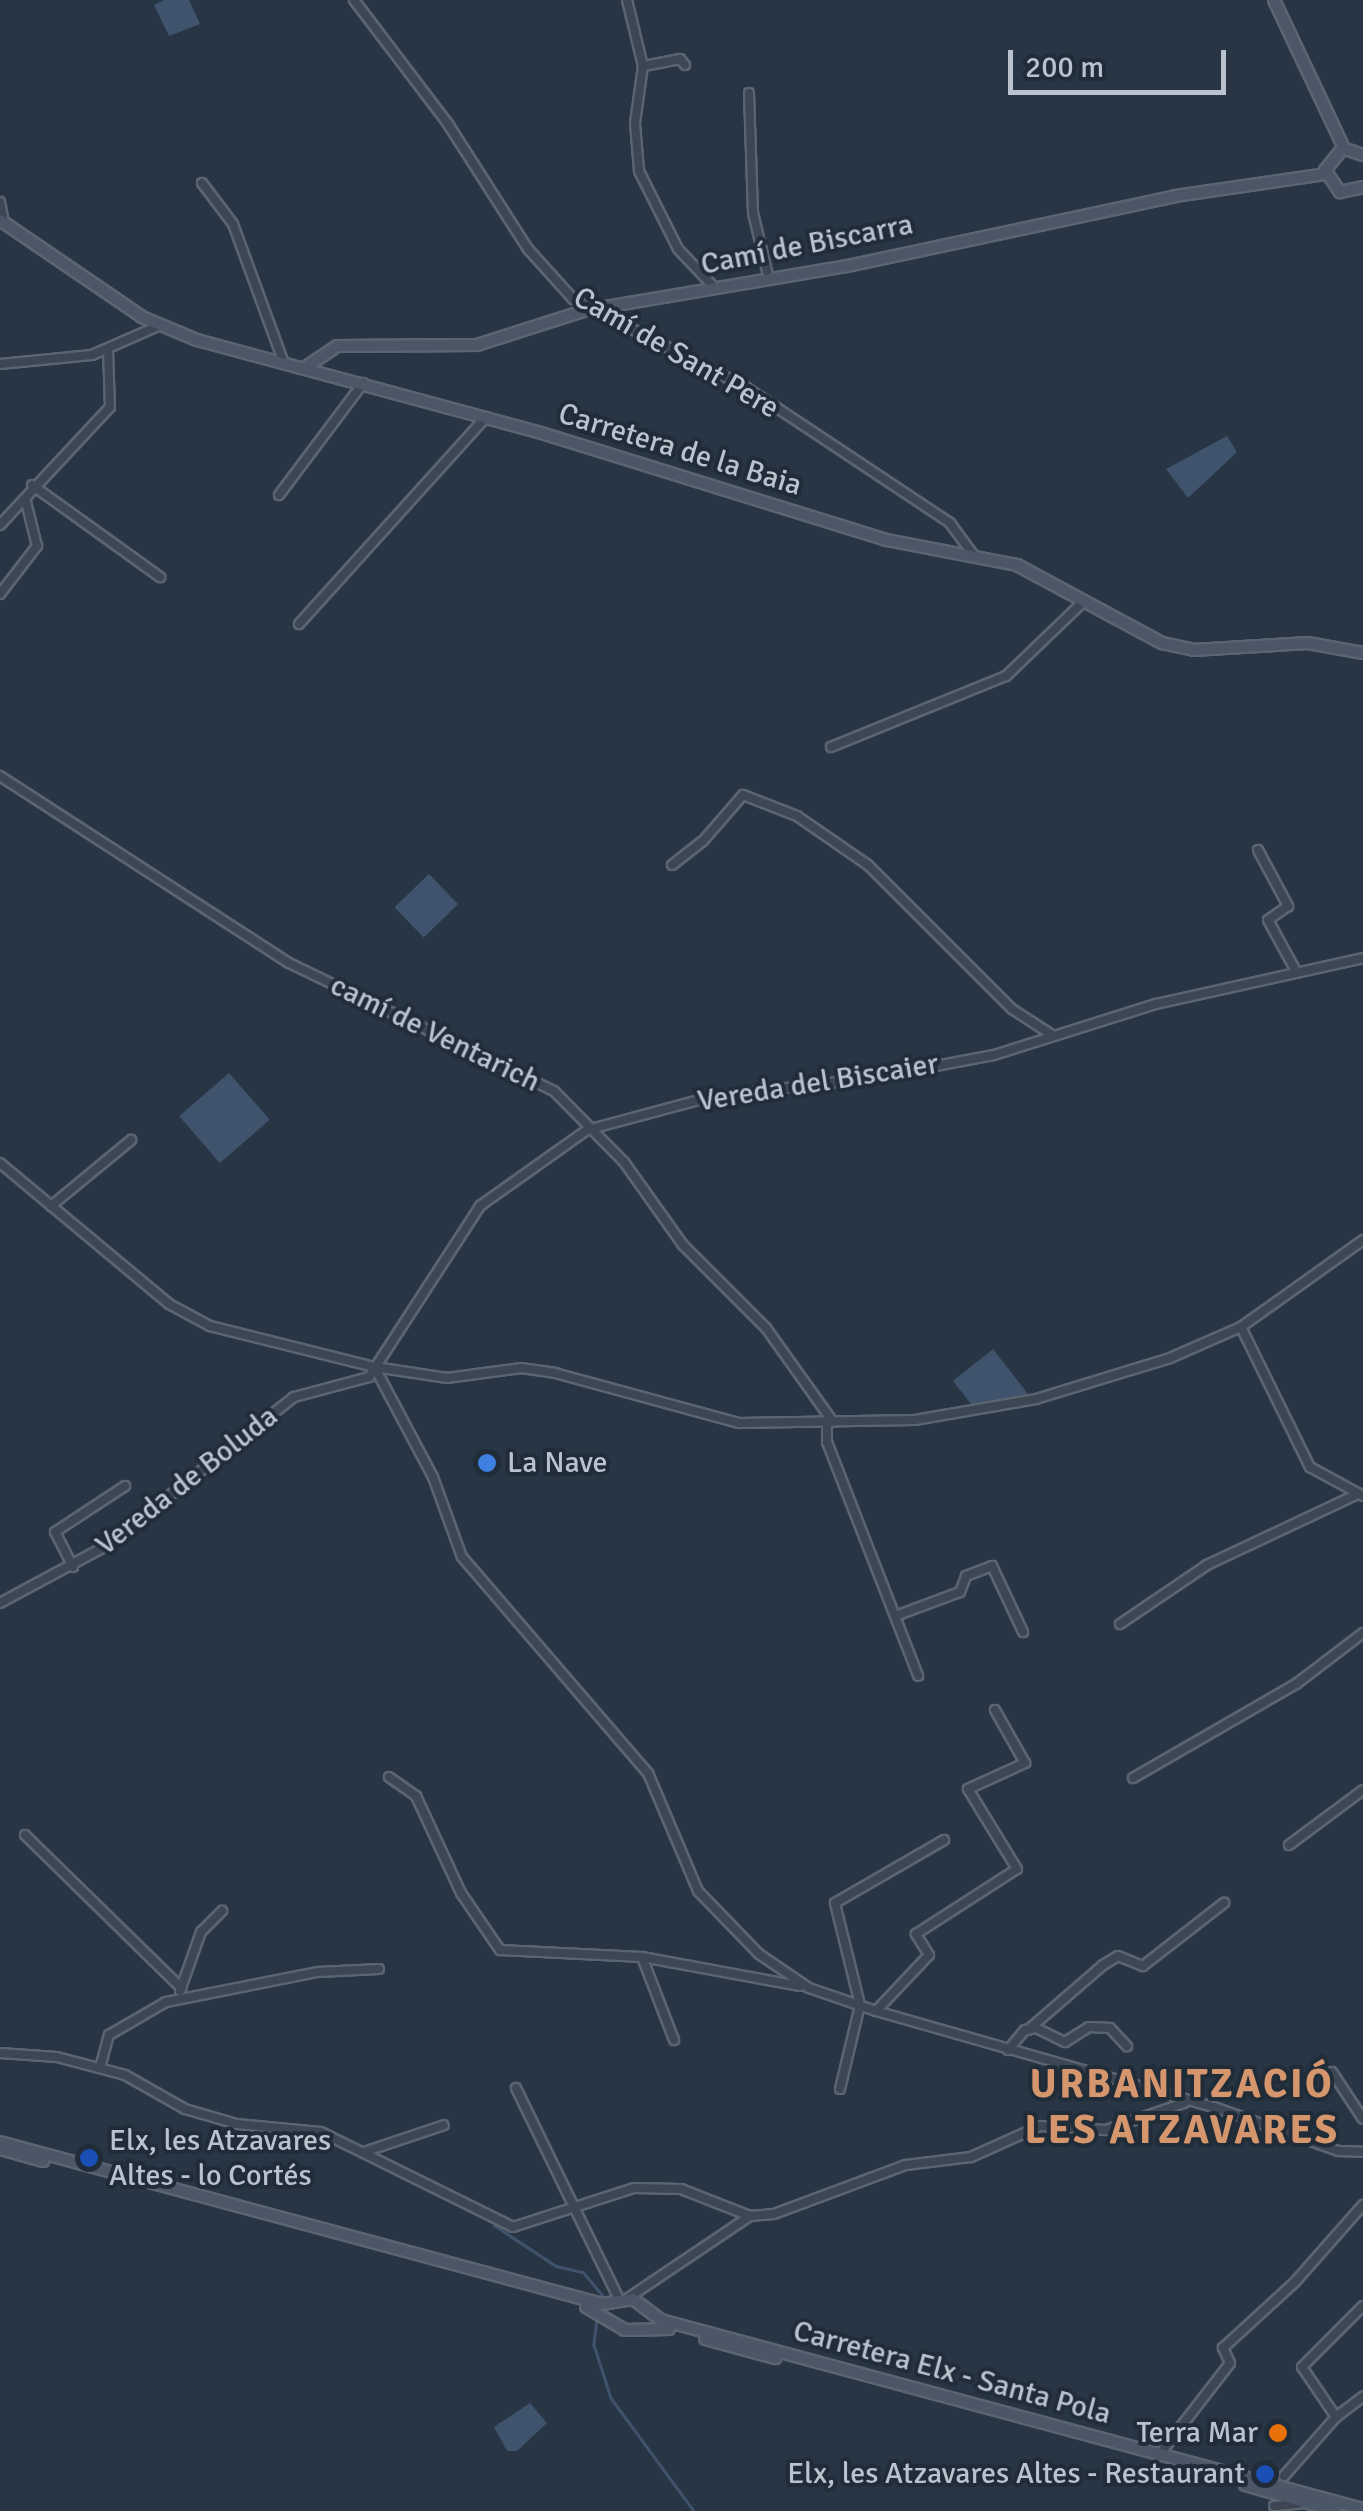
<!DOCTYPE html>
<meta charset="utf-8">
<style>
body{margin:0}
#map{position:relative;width:1363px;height:2511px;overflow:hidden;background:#283544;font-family:Signika,sans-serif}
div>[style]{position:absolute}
.water>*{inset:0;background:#3f546c;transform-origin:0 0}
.stream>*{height:2.5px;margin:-1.25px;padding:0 1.25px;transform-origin:1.25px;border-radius:1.25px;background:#3f546c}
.roads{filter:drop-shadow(2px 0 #5b6571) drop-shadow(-2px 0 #5b6571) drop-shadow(0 2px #5b6571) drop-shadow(0 -2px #5b6571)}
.street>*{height:8px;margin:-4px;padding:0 4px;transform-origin:4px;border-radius:4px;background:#3d4753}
.secondary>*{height:10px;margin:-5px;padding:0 5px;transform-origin:5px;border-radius:5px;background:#4b5666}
.dots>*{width:28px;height:28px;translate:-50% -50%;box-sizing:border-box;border:5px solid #212c39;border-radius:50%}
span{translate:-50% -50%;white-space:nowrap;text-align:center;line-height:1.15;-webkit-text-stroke:8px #212c39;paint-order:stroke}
.street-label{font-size:30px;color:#bac2cd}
.poi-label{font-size:30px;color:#bac2cd}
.left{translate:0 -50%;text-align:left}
.right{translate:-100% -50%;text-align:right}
.district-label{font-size:40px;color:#d5956d;font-weight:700;letter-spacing:2.5px}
.scale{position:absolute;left:1008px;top:50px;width:218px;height:45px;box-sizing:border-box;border:5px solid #bac2cd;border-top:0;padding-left:12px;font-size:30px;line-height:35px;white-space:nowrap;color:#bac2cd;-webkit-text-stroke:8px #212c39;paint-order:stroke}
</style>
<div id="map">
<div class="water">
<i style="clip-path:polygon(164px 0,189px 0,200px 24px,169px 36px,154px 5px)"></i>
<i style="clip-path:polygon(1227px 436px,1237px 452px,1188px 498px,1166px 469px)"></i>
<i style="left:429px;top:874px;width:42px;height:48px;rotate:46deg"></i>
<i style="left:229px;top:1073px;width:62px;height:66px;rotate:49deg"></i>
<i style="clip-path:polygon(993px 1349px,1028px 1394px,971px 1404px,953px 1381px)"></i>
<i style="clip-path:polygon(530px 2403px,547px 2423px,517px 2451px,507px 2451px,494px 2427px)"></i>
</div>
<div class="stream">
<i style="left:494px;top:2225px;width:74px;rotate:33.5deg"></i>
<i style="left:556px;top:2266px;width:28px;rotate:13deg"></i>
<i style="left:583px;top:2272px;width:30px;rotate:50deg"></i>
<i style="left:597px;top:2319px;width:26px;rotate:97deg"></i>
<i style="left:594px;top:2345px;width:56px;rotate:72.2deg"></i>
<i style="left:611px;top:2398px;width:140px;rotate:53.7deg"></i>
</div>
<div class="roads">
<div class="street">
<i style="left:354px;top:0;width:156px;rotate:52.8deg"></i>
<i style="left:448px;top:124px;width:148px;rotate:57.4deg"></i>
<i style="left:528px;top:249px;width:67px;rotate:48deg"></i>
<i style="left:573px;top:299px;width:195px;rotate:27.1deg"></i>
<i style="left:747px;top:388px;width:244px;rotate:33.6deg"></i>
<i style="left:950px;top:523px;width:42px;rotate:53.7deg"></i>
<i style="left:627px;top:0;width:68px;rotate:76.4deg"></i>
<i style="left:685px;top:65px;width:8px;rotate:-130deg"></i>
<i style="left:680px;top:59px;width:38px;rotate:169deg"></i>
<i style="left:643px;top:66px;width:58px;rotate:98deg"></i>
<i style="left:635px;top:123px;width:48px;rotate:85.2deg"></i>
<i style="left:639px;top:171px;width:87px;rotate:63.4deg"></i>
<i style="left:678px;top:249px;width:54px;rotate:46.5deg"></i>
<i style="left:749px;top:93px;width:120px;rotate:88.1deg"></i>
<i style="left:753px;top:213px;width:68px;rotate:76.4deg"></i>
<i style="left:202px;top:183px;width:51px;rotate:52.9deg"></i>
<i style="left:233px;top:224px;width:146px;rotate:69.9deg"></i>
<i style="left:0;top:202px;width:20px;rotate:79deg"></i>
<i style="left:0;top:364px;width:92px;rotate:-5.6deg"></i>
<i style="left:92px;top:355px;width:72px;rotate:-23.7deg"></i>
<i style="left:32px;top:485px;width:158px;rotate:35.7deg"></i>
<i style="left:279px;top:495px;width:140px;rotate:-53.1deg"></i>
<i style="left:0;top:525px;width:161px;rotate:-47deg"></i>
<i style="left:110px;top:407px;width:57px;rotate:-92deg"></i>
<i style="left:0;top:594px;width:61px;rotate:-52.4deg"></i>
<i style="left:37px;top:546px;width:49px;rotate:-104deg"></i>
<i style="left:299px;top:624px;width:279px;rotate:-47.9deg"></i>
<i style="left:831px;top:747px;width:189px;rotate:-22.1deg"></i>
<i style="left:1006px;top:676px;width:107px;rotate:-43.9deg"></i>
<i style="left:0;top:776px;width:344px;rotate:32.9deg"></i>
<i style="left:289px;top:963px;width:294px;rotate:25.8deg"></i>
<i style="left:554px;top:1091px;width:100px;rotate:45.4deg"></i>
<i style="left:624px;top:1162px;width:102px;rotate:54.6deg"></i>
<i style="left:683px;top:1245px;width:117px;rotate:45deg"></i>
<i style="left:766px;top:1328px;width:115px;rotate:54.5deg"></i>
<i style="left:1258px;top:850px;width:64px;rotate:61.8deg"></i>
<i style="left:1288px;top:906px;width:24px;rotate:145deg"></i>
<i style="left:1268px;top:920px;width:60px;rotate:61.3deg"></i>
<i style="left:672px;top:865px;width:39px;rotate:-38deg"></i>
<i style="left:703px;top:841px;width:61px;rotate:-49deg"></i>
<i style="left:743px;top:795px;width:58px;rotate:21.3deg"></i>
<i style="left:797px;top:816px;width:86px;rotate:34.6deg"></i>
<i style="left:868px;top:865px;width:204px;rotate:45deg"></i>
<i style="left:1012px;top:1009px;width:48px;rotate:33deg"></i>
<i style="left:0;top:1163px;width:220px;rotate:39.8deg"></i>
<i style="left:169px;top:1304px;width:47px;rotate:28.2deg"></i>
<i style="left:210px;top:1326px;width:170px;rotate:14deg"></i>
<i style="left:375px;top:1367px;width:73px;rotate:8.7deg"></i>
<i style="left:447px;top:1378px;width:75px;rotate:-7.7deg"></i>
<i style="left:521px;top:1368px;width:34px;rotate:8deg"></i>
<i style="left:555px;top:1373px;width:191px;rotate:15.2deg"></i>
<i style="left:739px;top:1423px;width:176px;rotate:-1deg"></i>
<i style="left:915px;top:1420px;width:123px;rotate:-9.8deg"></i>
<i style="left:1036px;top:1399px;width:140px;rotate:-17deg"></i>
<i style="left:1170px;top:1358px;width:77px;rotate:-23.6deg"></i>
<i style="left:1241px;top:1327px;width:150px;rotate:-35.5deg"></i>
<i style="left:51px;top:1206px;width:104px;rotate:-39.5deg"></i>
<i style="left:1241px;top:1327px;width:156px;rotate:63.8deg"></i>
<i style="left:1310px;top:1467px;width:60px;rotate:28.7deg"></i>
<i style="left:375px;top:1368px;width:123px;rotate:62deg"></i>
<i style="left:433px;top:1477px;width:85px;rotate:70.1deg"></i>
<i style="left:462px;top:1557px;width:285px;rotate:49.3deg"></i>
<i style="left:648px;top:1773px;width:128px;rotate:67deg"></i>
<i style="left:698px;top:1891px;width:88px;rotate:45.9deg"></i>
<i style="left:759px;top:1954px;width:60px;rotate:34.2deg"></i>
<i style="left:809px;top:1988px;width:71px;rotate:18.9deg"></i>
<i style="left:876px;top:2011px;width:351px;rotate:15.9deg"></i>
<i style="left:1214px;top:2107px;width:132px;rotate:19.5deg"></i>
<i style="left:1338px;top:2151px;width:25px;rotate:2deg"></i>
<i style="left:827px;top:1423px;width:19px;rotate:90deg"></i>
<i style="left:827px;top:1442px;width:251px;rotate:68.7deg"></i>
<i style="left:73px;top:1567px;width:39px;rotate:-117deg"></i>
<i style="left:55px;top:1532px;width:84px;rotate:-33.3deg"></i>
<i style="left:0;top:1603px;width:120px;rotate:-28.3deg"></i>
<i style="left:106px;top:1546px;width:240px;rotate:-38.4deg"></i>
<i style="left:294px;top:1397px;width:78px;rotate:-14.9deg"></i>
<i style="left:369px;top:1377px;width:204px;rotate:-57deg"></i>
<i style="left:480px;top:1206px;width:131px;rotate:-35.4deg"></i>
<i style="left:587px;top:1130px;width:127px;rotate:-15deg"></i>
<i style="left:710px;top:1097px;width:163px;rotate:-6.7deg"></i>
<i style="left:872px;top:1078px;width:124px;rotate:-10.7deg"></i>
<i style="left:994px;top:1055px;width:170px;rotate:-17.5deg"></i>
<i style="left:1156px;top:1004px;width:212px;rotate:-12.5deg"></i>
<i style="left:898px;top:1615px;width:66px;rotate:-20.4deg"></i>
<i style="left:960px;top:1592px;width:17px;rotate:-69deg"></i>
<i style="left:966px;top:1576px;width:28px;rotate:-21deg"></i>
<i style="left:992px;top:1566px;width:73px;rotate:64.8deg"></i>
<i style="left:1120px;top:1624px;width:105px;rotate:-34.1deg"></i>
<i style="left:1207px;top:1565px;width:167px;rotate:-25.2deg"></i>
<i style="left:389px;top:1777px;width:33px;rotate:35deg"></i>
<i style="left:416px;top:1796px;width:107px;rotate:65.1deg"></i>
<i style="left:461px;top:1893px;width:69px;rotate:55.6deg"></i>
<i style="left:500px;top:1950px;width:142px;rotate:2.8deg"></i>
<i style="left:642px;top:1957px;width:161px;rotate:10.4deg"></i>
<i style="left:1133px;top:1778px;width:188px;rotate:-30deg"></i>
<i style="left:1296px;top:1684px;width:84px;rotate:-37.3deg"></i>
<i style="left:25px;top:1835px;width:219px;rotate:44.4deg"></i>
<i style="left:1289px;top:1845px;width:92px;rotate:-36.6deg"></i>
<i style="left:642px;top:1957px;width:89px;rotate:68.9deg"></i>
<i style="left:180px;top:1991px;width:63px;rotate:-70.4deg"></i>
<i style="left:201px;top:1932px;width:30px;rotate:-45deg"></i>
<i style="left:876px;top:2011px;width:77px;rotate:-46.6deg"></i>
<i style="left:929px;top:1955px;width:25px;rotate:-122deg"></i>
<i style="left:916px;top:1934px;width:120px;rotate:-32.8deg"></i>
<i style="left:1017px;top:1869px;width:94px;rotate:-121.5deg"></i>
<i style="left:968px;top:1789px;width:63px;rotate:-24.5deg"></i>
<i style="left:1025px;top:1763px;width:61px;rotate:-119.5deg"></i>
<i style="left:1028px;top:2030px;width:99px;rotate:-40.9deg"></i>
<i style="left:1103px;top:1965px;width:17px;rotate:-31deg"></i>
<i style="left:1118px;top:1956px;width:27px;rotate:22deg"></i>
<i style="left:1143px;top:1966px;width:103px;rotate:-37.9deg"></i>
<i style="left:1008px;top:2050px;width:26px;rotate:-50deg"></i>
<i style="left:1025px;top:2030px;width:11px;rotate:-10deg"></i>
<i style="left:1036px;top:2028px;width:32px;rotate:26deg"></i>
<i style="left:1065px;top:2042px;width:28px;rotate:-32deg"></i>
<i style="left:1089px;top:2027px;width:21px;rotate:3deg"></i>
<i style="left:1110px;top:2028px;width:25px;rotate:47deg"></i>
<i style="left:0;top:2053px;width:57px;rotate:4deg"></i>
<i style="left:57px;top:2057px;width:70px;rotate:14.8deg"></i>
<i style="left:125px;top:2075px;width:69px;rotate:29.5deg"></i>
<i style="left:185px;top:2109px;width:54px;rotate:16.1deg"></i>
<i style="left:237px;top:2124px;width:84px;rotate:5.4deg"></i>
<i style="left:321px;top:2132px;width:214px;rotate:26.3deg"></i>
<i style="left:513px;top:2227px;width:127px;rotate:-17.9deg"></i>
<i style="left:634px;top:2188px;width:47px;rotate:1.2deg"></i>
<i style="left:681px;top:2189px;width:74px;rotate:21.4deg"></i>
<i style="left:750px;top:2216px;width:24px;rotate:-5deg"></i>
<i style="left:774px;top:2214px;width:141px;rotate:-20.4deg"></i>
<i style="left:906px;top:2165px;width:65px;rotate:-7deg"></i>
<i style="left:971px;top:2157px;width:76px;rotate:-24.2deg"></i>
<i style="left:1040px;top:2126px;width:66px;rotate:3.5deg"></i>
<i style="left:1106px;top:2130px;width:83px;rotate:-19.1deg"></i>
<i style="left:100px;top:2068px;width:34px;rotate:-75deg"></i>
<i style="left:109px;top:2035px;width:66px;rotate:-30.1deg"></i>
<i style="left:166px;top:2002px;width:155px;rotate:-11.2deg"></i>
<i style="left:318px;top:1972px;width:61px;rotate:-2.8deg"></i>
<i style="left:1332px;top:2072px;width:56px;rotate:56.6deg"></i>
<i style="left:516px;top:2088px;width:237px;rotate:64deg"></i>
<i style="left:840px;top:2089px;width:86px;rotate:-76.6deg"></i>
<i style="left:860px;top:2005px;width:105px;rotate:-103.8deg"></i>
<i style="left:835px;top:1903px;width:126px;rotate:-30deg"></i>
<i style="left:364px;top:2152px;width:84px;rotate:-18.6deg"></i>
<i style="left:628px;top:2298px;width:147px;rotate:-33.9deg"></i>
<i style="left:1336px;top:2417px;width:60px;rotate:-124.2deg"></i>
<i style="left:1302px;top:2367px;width:86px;rotate:-45deg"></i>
<i style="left:1159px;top:2455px;width:116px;rotate:-52.3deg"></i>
<i style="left:1230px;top:2363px;width:17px;rotate:-115deg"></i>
<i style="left:1223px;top:2348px;width:98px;rotate:-42.5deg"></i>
<i style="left:1295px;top:2282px;width:103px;rotate:-48.6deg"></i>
<i style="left:1284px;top:2476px;width:79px;rotate:-48.6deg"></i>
<i style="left:1336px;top:2417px;width:34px;rotate:-37deg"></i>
<i style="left:1274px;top:2506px;width:25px;rotate:-5deg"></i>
</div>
<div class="secondary">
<i style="left:1274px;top:0;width:164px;rotate:64.7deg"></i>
<i style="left:1363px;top:155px;width:21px;rotate:-161deg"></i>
<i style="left:1343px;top:148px;width:28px;rotate:129deg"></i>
<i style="left:1325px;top:170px;width:27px;rotate:56deg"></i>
<i style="left:1340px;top:192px;width:24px;rotate:-12deg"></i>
<i style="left:0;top:220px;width:172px;rotate:34.3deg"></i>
<i style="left:142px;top:317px;width:60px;rotate:22.7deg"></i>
<i style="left:197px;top:340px;width:353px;rotate:15.1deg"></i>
<i style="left:538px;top:432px;width:365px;rotate:17.2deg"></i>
<i style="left:887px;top:540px;width:132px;rotate:10.9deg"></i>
<i style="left:1017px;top:565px;width:165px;rotate:28.3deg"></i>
<i style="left:1162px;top:643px;width:33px;rotate:12deg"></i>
<i style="left:1194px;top:650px;width:114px;rotate:-3.5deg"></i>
<i style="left:1308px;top:643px;width:56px;rotate:10.3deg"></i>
<i style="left:306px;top:367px;width:37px;rotate:-34deg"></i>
<i style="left:337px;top:346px;width:140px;rotate:-0.4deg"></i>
<i style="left:477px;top:345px;width:115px;rotate:-17.7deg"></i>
<i style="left:587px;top:310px;width:264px;rotate:-9.6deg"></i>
<i style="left:847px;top:266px;width:335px;rotate:-12deg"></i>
<i style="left:1175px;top:196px;width:152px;rotate:-8.3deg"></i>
<i style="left:0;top:2142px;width:623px;rotate:15.06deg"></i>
<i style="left:602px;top:2304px;width:31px;rotate:-9deg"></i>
<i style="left:633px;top:2299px;width:35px;rotate:37deg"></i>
<i style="left:661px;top:2320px;width:727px;rotate:15.07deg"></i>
<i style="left:0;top:2149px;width:45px;rotate:15.6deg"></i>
<i style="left:586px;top:2307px;width:45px;rotate:30.5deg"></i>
<i style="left:625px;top:2330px;width:44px;rotate:-1.3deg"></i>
<i style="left:705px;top:2339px;width:73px;rotate:15.2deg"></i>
<i style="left:1245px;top:2485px;width:94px;rotate:16.1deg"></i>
</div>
</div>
<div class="dots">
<i style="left:487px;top:1463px;background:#3f7fe0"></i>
<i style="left:89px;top:2158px;background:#1a4fb4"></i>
<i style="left:1278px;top:2433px;background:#e8710a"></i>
<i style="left:1265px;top:2474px;background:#1a4fb4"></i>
</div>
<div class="street-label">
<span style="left:807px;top:245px;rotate:-11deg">Camí de Biscarra</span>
<span style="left:676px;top:353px;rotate:30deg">Camí de Sant Pere</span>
<span style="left:680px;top:450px;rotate:17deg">Carretera de la Baia</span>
<span style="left:435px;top:1034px;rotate:26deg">camí de Ventarich</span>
<span style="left:818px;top:1083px;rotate:-9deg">Vereda del Biscaier</span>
<span style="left:187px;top:1481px;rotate:-38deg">Vereda de Boluda</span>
<span style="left:952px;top:2373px;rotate:15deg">Carretera Elx - Santa Pola</span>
</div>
<div class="poi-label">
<span class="left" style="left:507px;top:1463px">La Nave</span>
<span class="left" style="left:109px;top:2158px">Elx, les Atzavares<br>Altes - lo Cortés</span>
<span class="right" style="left:1258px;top:2433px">Terra Mar</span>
<span class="right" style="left:1245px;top:2474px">Elx, les Atzavares Altes - Restaurant</span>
</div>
<div class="district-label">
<span style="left:1182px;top:2107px">URBANITZACIÓ<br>LES ATZAVARES</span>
</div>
<div class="scale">200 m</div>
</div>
